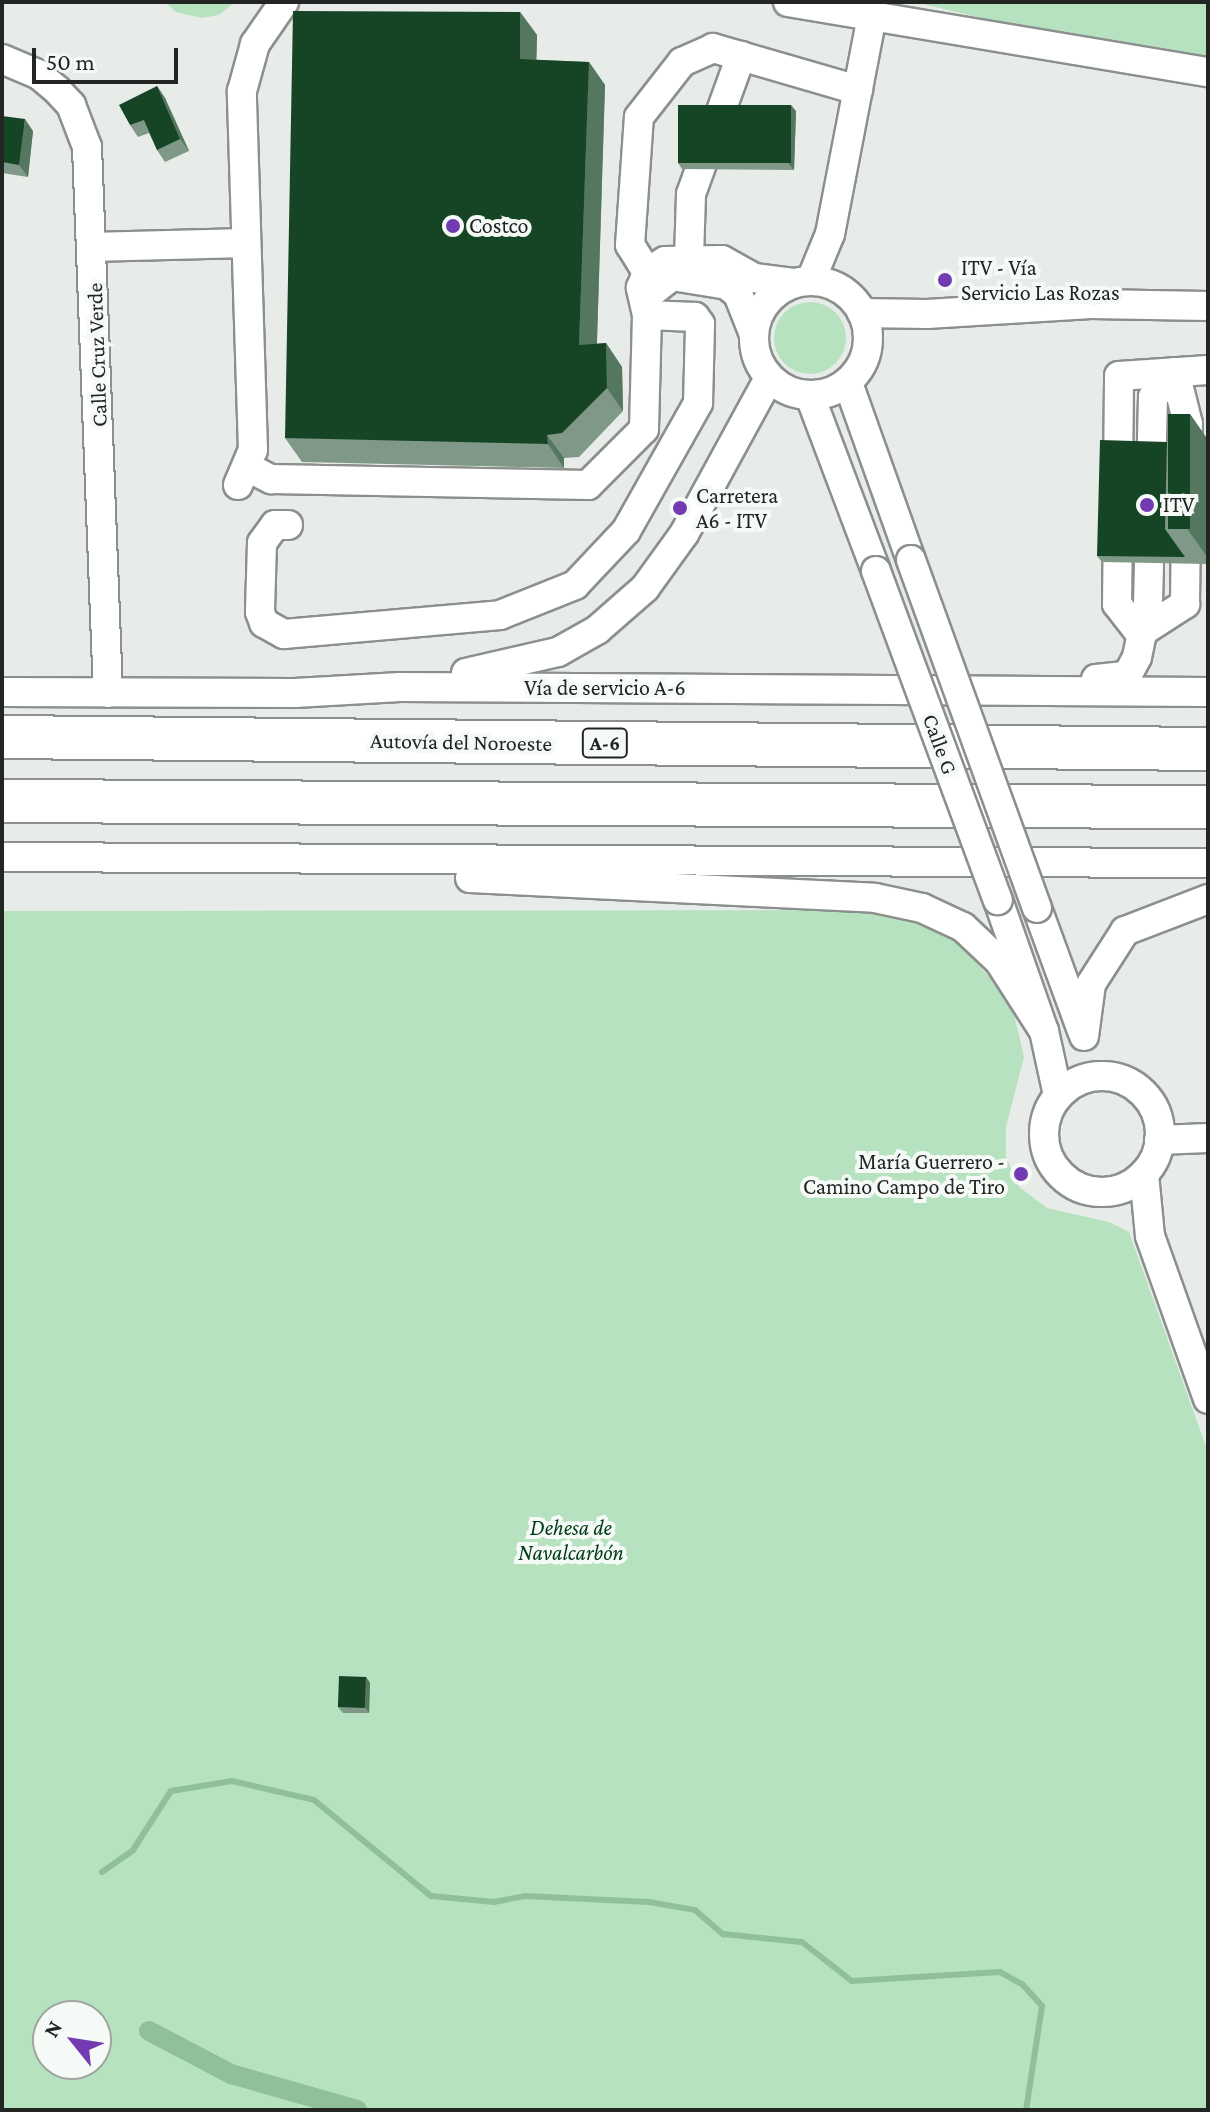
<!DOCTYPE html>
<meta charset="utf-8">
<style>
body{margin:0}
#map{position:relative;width:1210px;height:2112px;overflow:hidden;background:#e8ece9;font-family:"Crimson Pro",serif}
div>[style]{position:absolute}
.green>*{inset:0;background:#b6e2c0}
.round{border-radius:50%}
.stream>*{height:6px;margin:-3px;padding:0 3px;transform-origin:3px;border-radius:3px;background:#8fc09b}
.canal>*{height:20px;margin:-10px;padding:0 10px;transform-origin:10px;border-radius:10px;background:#8fc09b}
.roads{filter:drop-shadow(2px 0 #8b908c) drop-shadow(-2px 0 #8b908c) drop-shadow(0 2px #8b908c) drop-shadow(0 -2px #8b908c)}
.minor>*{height:28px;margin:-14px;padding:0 14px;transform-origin:14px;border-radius:14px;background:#fff}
.minor>.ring{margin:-14px;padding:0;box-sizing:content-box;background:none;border:28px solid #fff;border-radius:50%}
.highway>*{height:42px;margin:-21px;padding:0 21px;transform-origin:21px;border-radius:21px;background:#fff}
.bridges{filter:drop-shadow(2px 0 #8b908c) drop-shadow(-2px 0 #8b908c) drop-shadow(0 2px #8b908c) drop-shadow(0 -2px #8b908c)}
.minor-bridge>*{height:28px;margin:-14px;padding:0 14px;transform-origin:14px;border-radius:14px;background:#fff}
.wall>*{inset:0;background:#7f9888}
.shaded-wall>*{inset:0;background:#557760}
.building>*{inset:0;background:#164526;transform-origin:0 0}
.dots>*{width:22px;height:22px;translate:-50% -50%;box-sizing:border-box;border:4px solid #f5faf6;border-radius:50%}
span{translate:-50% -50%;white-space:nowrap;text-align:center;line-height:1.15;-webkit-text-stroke:8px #f5faf6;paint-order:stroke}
.shield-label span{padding:2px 6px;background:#f5faf6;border:2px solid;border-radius:6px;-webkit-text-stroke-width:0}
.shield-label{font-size:20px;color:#232523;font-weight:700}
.poi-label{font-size:22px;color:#232523}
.left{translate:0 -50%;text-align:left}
.right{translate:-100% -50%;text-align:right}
.street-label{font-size:22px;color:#232523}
.park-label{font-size:22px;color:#003b18;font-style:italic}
.frame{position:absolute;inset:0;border:4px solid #232523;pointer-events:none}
.north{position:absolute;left:32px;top:2000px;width:80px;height:80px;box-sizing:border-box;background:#f5faf6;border:2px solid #a1a5a2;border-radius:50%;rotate:300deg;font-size:22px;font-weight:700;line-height:32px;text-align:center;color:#232523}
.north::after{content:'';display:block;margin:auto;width:28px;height:36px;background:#733bb1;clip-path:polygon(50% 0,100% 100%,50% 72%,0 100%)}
.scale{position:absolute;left:32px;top:48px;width:146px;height:36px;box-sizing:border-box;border:4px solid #232523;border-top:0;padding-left:10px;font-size:24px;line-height:28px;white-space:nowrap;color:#232523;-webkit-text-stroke:6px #f5faf6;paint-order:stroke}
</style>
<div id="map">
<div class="green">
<i style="clip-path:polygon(165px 2px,235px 2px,219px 15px,202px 18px,176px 12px)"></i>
<i style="clip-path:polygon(914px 2px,1208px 2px,1208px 72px,1208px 71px)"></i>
<i class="round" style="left:774px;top:302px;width:72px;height:72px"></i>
<i style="clip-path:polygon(evenodd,881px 910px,954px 938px,1011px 1001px,1024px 1057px,1006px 1127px,1006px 1156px,1018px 1186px,1047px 1208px,1109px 1222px,1129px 1232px,1208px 1452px,1208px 2110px,2px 2110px,2px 911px,881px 910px,48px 2016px,96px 2016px,96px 2064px,48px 2064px,48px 2016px)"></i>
</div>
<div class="stream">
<i style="left:102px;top:1872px;width:38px;rotate:-35deg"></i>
<i style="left:133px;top:1850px;width:70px;rotate:-57.2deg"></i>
<i style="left:171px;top:1791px;width:62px;rotate:-9.3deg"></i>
<i style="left:232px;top:1781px;width:84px;rotate:13deg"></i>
<i style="left:314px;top:1800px;width:151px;rotate:39.4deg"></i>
<i style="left:431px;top:1896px;width:63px;rotate:5.4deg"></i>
<i style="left:494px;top:1902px;width:32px;rotate:-11deg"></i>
<i style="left:525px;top:1896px;width:124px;rotate:2.8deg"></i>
<i style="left:649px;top:1902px;width:47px;rotate:9.9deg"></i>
<i style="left:695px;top:1910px;width:37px;rotate:41deg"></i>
<i style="left:723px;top:1934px;width:79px;rotate:5.8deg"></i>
<i style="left:802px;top:1942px;width:63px;rotate:38deg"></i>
<i style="left:852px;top:1981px;width:148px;rotate:-3.5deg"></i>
<i style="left:1000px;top:1972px;width:26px;rotate:29deg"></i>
<i style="left:1023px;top:1985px;width:28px;rotate:48deg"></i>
<i style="left:1042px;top:2006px;width:105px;rotate:98.7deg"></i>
</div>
<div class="canal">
<i style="left:149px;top:2031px;width:93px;rotate:27.7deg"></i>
<i style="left:231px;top:2074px;width:131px;rotate:15.9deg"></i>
</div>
<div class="roads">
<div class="minor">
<i style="left:788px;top:2px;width:426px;rotate:9.5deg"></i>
<i style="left:2px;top:59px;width:39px;rotate:23deg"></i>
<i style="left:38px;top:74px;width:25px;rotate:40deg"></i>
<i style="left:57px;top:90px;width:21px;rotate:47deg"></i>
<i style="left:71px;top:105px;width:45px;rotate:69.1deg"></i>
<i style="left:87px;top:147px;width:546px;rotate:87.8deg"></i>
<i style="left:94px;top:247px;width:149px;rotate:-1.5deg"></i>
<i style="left:689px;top:258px;width:64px;rotate:-88.2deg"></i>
<i style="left:691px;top:194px;width:147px;rotate:-70.1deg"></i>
<i style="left:647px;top:272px;width:32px;rotate:-122deg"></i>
<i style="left:630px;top:245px;width:128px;rotate:-86deg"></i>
<i style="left:639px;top:117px;width:70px;rotate:-52deg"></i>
<i style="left:682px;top:62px;width:34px;rotate:-24deg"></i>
<i style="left:713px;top:48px;width:151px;rotate:16.2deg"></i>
<i style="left:811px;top:280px;width:50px;rotate:-67.6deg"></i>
<i style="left:830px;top:234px;width:223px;rotate:-79.1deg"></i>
<i class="ring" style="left:754px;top:281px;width:86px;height:86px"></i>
<i style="left:653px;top:291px;width:24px;rotate:-38deg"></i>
<i style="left:672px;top:276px;width:56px;rotate:9.3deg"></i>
<i style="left:727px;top:285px;width:14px;rotate:39deg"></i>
<i style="left:738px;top:294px;width:41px;rotate:68.5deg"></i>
<i style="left:862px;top:313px;width:65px;rotate:0.9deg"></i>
<i style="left:927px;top:314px;width:164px;rotate:-3.5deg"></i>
<i style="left:1091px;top:304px;width:117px;rotate:1deg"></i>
<i style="left:1175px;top:372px;width:54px;rotate:76deg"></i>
<i style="left:1188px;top:424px;width:26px;rotate:92deg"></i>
<i style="left:848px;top:383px;width:188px;rotate:70.4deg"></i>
<i style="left:810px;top:396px;width:187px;rotate:69.3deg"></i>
<i style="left:249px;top:468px;width:25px;rotate:27deg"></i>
<i style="left:271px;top:479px;width:317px;rotate:1.1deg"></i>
<i style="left:588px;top:485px;width:79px;rotate:-45deg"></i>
<i style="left:644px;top:429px;width:114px;rotate:-88.5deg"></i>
<i style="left:647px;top:315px;width:28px;rotate:-103deg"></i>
<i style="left:641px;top:288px;width:17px;rotate:-69deg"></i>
<i style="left:647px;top:272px;width:21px;rotate:-31deg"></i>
<i style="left:665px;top:261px;width:57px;rotate:-1deg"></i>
<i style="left:722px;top:260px;width:37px;rotate:29deg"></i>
<i style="left:754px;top:278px;width:40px;rotate:7.1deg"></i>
<i style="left:1118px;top:478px;width:102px;rotate:-89.4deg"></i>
<i style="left:1119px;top:376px;width:89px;rotate:-3.9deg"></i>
<i style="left:1151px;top:479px;width:82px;rotate:-88.6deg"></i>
<i style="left:1153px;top:397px;width:33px;rotate:-49deg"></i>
<i style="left:238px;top:485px;width:38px;rotate:-67deg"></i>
<i style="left:253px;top:450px;width:359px;rotate:-91.8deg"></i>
<i style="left:242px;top:91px;width:49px;rotate:-74.5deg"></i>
<i style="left:255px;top:44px;width:51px;rotate:-55.4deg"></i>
<i style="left:1118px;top:523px;width:81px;rotate:90.7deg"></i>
<i style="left:1117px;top:604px;width:37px;rotate:52deg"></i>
<i style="left:288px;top:525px;width:13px;rotate:180deg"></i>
<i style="left:275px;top:525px;width:22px;rotate:126deg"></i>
<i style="left:262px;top:543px;width:69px;rotate:91.7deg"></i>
<i style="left:260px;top:612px;width:12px;rotate:70deg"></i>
<i style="left:264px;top:623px;width:23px;rotate:29deg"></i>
<i style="left:284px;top:634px;width:217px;rotate:-5deg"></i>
<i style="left:500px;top:615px;width:81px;rotate:-21.8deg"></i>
<i style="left:575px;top:585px;width:74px;rotate:-46.6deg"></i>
<i style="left:626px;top:531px;width:147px;rotate:-60.6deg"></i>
<i style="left:698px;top:403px;width:79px;rotate:-88.5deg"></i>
<i style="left:700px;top:324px;width:9px;rotate:-126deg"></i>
<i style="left:695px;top:317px;width:48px;rotate:-177.6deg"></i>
<i style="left:1140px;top:633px;width:54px;rotate:-32.8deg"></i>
<i style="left:1185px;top:604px;width:77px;rotate:-89.3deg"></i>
<i style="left:466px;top:673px;width:94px;rotate:-12.9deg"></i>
<i style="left:558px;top:652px;width:45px;rotate:-29.4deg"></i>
<i style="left:597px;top:630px;width:64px;rotate:-41.2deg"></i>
<i style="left:645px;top:588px;width:67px;rotate:-54.2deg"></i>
<i style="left:684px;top:534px;width:178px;rotate:-61.4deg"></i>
<i style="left:1096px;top:679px;width:31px;rotate:-6deg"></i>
<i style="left:1127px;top:676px;width:21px;rotate:-62deg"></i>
<i style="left:1137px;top:657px;width:53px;rotate:-78.1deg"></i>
<i style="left:1148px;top:605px;width:81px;rotate:-88.6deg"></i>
<i style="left:2px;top:692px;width:293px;rotate:0.2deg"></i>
<i style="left:295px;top:693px;width:105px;rotate:-3.3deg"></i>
<i style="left:400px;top:687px;width:808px;rotate:0.35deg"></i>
<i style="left:2px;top:857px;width:1206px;rotate:0.29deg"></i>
<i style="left:470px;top:878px;width:405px;rotate:2.8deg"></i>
<i style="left:875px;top:898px;width:48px;rotate:12deg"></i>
<i style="left:922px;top:908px;width:45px;rotate:24.9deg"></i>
<i style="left:963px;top:927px;width:50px;rotate:43.4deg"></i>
<i style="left:999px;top:961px;width:83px;rotate:57.3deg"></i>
<i style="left:998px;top:900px;width:139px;rotate:70.7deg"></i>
<i style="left:1044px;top:1031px;width:66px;rotate:77.7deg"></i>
<i style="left:1037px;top:908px;width:131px;rotate:69.9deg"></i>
<i style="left:1084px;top:1036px;width:52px;rotate:-82.3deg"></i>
<i style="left:1091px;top:984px;width:63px;rotate:-57.3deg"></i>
<i style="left:1125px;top:931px;width:89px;rotate:-21.1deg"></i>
<i class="ring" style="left:1044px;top:1076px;width:88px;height:88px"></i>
<i style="left:1159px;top:1140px;width:49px;rotate:-2.3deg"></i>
<i style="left:1144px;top:1174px;width:62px;rotate:84.5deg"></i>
<i style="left:1150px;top:1236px;width:173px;rotate:70.4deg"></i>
</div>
<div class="highway">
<i style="left:2px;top:737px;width:1206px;rotate:0.57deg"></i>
<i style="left:2px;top:801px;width:1206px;rotate:0.29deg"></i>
</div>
</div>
<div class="bridges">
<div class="minor-bridge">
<i style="left:911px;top:560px;width:370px;rotate:70.1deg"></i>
<i style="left:876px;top:571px;width:351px;rotate:69.7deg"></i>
</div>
</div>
<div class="wall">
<i style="clip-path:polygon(520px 12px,537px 35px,536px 60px,589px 62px,605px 85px,597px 344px,606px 343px,622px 367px,623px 411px,579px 457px,564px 458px,564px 468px,302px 462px,285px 438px)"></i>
<i style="clip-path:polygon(157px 86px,165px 98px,189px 151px,165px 162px,157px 150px,149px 133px,138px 137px,130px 125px)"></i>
<i style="clip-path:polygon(796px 111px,794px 170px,682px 169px,678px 163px)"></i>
<i style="clip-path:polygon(2px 116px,33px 131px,28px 177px,2px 173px)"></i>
<i style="clip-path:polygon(1190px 414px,1208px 440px,1208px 564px,1102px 562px,1097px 556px,1167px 442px)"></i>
<i style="clip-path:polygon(366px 1677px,370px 1683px,369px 1713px,343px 1713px,338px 1707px)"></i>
</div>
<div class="shaded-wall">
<i style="clip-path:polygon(520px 12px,537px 35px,536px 83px,520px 59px)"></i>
<i style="clip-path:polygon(589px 62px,605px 85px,596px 369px,579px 345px)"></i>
<i style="clip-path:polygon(157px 86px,165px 98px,189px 151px,180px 139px)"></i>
<i style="clip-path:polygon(791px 105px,796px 111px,794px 170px,789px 164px)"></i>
<i style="clip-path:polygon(25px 119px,33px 131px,28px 177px,19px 165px)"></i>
<i style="clip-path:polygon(606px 343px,622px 367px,623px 411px,607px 388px)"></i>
<i style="clip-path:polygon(1190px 414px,1208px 440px,1208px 558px,1188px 530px)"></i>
<i style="clip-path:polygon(547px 435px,564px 458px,564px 468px,548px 444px)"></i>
<i style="clip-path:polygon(366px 1677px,370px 1683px,369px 1713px,365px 1707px)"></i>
</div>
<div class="building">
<i style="clip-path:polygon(293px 11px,520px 12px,520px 59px,589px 62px,579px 345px,606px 343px,607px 388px,562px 433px,547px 435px,548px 444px,285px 438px)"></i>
<i style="clip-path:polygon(157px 86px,180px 139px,157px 150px,144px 120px,130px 125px,119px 105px)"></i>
<i style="left:678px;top:105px;width:113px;height:58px"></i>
<i style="clip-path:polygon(2px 116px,25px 119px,19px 165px,2px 162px)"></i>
<i style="left:1168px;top:414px;width:22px;height:115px"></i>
<i style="clip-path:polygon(1100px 440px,1167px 442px,1165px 529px,1185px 557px,1097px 556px)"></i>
<i style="left:339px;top:1676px;width:27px;height:31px;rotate:2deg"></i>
</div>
<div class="dots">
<i style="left:453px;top:226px;background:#733bb1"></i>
<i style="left:945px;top:280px;background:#733bb1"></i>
<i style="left:1147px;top:505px;background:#733bb1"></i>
<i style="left:680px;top:508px;background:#733bb1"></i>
<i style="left:1021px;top:1174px;background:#733bb1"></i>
</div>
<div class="shield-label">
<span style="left:605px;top:743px">A-6</span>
</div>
<div class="poi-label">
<span class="left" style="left:469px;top:226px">Costco</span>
<span class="left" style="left:961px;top:280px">ITV - Vía<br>Servicio Las Rozas</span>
<span class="left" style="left:696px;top:508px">Carretera<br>A6 - ITV</span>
<span class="left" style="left:1163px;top:505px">ITV</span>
<span class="right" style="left:1005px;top:1174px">María Guerrero -<br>Camino Campo de Tiro</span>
</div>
<div class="street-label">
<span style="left:97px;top:355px;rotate:-92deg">Calle Cruz Verde</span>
<span style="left:605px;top:688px">Vía de servicio A-6</span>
<span style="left:461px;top:742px;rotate:1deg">Autovía del Noroeste</span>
<span style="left:940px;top:744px;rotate:70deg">Calle G</span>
</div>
<div class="park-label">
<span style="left:571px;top:1540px">Dehesa de<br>Navalcarbón</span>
</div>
<div class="frame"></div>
<div class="north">N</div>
<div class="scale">50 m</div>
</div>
